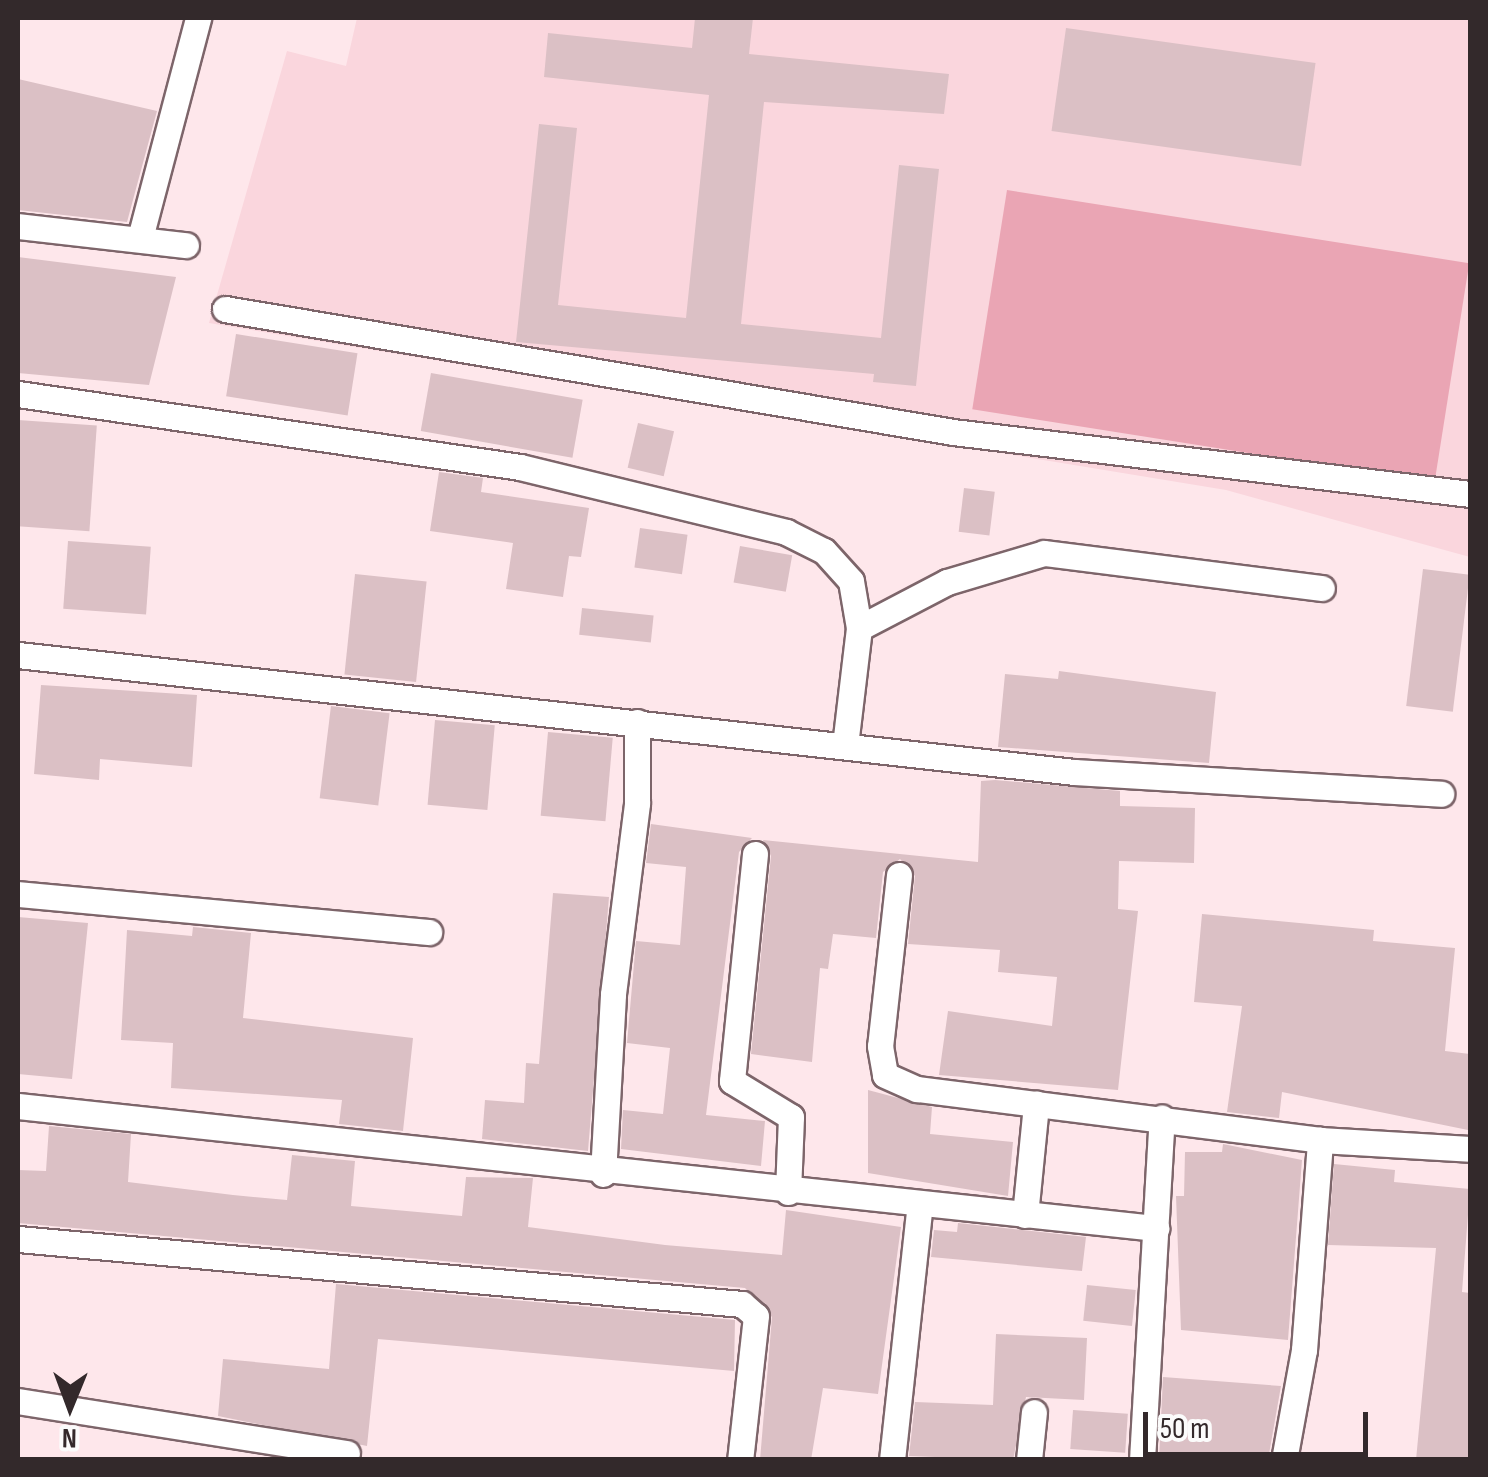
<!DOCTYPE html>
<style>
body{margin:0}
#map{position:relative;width:1488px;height:1477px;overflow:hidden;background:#fee7eb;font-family:"Sofia Sans Condensed",sans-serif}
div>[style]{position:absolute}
.built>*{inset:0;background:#fad6dd}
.green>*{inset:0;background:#eaa5b4;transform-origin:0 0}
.building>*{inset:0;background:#dbc0c5;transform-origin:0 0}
.roads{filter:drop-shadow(2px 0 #7d656a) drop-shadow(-2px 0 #7d656a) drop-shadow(0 2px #7d656a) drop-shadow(0 -2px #7d656a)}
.street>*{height:25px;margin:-12.5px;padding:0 12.5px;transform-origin:12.5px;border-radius:12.5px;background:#fff}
span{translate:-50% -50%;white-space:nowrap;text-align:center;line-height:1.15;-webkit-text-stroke:8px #fbfbfb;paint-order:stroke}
.frame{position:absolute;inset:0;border:20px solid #33292b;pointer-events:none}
.north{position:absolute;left:20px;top:1357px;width:100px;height:100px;-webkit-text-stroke:8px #fbfbfb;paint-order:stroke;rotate:181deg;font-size:28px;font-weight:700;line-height:40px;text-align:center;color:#33292b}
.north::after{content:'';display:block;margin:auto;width:35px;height:45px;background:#33292b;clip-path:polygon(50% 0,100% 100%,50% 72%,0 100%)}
.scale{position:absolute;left:1143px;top:1412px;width:225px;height:45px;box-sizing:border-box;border:5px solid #33292b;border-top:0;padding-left:12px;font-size:30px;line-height:35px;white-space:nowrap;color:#33292b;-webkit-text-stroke:8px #fbfbfb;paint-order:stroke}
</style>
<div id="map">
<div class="built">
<i style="clip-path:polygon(357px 18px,1470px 18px,1470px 557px,1226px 490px,209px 323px,287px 51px,346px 66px)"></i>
</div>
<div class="green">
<i style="left:1007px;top:190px;width:468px;height:222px;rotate:9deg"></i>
</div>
<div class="building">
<i style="clip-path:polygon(695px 18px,753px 18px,749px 54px,949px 74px,944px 114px,764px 102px,741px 324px,881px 338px,899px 165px,939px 169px,916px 386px,873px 382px,874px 374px,516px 342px,539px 124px,577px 128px,558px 305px,686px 318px,709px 95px,544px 77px,548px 33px,692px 48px)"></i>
<i style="left:1066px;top:28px;width:252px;height:104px;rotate:8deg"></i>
<i style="clip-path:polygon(18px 79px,157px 111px,127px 222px,18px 210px)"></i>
<i style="clip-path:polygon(18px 257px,176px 277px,149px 385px,18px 373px)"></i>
<i style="left:236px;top:334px;width:123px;height:63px;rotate:9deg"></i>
<i style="left:431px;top:373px;width:154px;height:59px;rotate:10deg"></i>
<i style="left:18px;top:420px;width:79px;height:106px;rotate:4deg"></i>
<i style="left:638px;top:423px;width:37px;height:46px;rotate:13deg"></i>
<i style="clip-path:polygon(439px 472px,483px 478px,481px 492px,589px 508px,581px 557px,569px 556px,563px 597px,506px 589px,513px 543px,430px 531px)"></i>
<i style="left:964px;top:488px;width:31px;height:44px;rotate:7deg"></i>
<i style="left:640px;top:528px;width:48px;height:40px;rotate:8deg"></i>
<i style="left:68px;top:541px;width:83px;height:68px;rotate:4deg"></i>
<i style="left:740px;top:546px;width:53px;height:37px;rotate:10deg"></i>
<i style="left:1423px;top:569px;width:47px;height:138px;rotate:7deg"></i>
<i style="left:355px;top:574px;width:72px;height:101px;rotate:6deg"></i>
<i style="left:582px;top:608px;width:72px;height:27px;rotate:6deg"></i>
<i style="clip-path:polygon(1059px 671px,1216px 692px,1209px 763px,998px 747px,1005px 674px,1058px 679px)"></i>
<i style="clip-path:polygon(41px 685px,197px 695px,192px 767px,100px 759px,99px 780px,34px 774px)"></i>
<i style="left:331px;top:706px;width:59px;height:93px;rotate:7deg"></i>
<i style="left:435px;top:720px;width:60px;height:85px;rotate:5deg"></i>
<i style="left:548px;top:732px;width:65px;height:84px;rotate:5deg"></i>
<i style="clip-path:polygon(995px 780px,1120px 791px,1120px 806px,1195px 808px,1194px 863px,1119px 861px,1118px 909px,1138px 911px,1118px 1090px,939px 1075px,948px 1011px,1052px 1026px,1057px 977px,998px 972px,1000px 950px,908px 944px,915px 876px,900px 859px,883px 872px,876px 938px,833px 934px,828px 969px,820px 968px,812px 1062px,751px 1054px,771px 856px,763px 840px,978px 862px,981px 781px)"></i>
<i style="clip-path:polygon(651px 824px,752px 838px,739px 852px,706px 1115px,765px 1121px,761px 1166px,621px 1149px,623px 1110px,663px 1114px,670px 1048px,627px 1043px,636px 941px,680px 945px,686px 867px,646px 863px)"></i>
<i style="clip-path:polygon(553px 893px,609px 897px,588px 1151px,482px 1139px,485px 1100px,524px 1103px,526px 1063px,539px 1064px)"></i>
<i style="clip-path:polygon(1202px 914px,1374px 930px,1373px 941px,1455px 948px,1445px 1051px,1470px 1054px,1468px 1130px,1282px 1092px,1279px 1118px,1227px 1112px,1242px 1006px,1194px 1002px)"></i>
<i style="clip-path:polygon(18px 917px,88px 923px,72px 1079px,18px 1074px)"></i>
<i style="clip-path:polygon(193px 927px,251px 933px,243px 1018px,413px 1038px,403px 1131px,339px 1124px,342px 1100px,171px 1088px,173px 1043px,121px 1040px,127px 930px,192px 936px)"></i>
<i style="clip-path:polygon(868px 1090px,932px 1107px,930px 1134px,1013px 1142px,1008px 1196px,868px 1173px)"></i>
<i style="clip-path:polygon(49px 1126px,131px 1134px,128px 1182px,233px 1195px,287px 1200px,292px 1155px,355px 1161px,351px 1206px,462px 1216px,466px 1177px,533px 1178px,528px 1227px,665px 1245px,782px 1255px,786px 1210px,901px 1227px,878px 1394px,823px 1388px,811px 1460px,760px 1460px,772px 1317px,745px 1288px,18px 1223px,18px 1170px,46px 1171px)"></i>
<i style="clip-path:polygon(1223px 1144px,1302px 1160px,1288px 1340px,1181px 1330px,1176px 1196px,1184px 1196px,1185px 1152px,1222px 1152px)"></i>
<i style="clip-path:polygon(1334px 1164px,1395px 1170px,1394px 1182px,1470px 1189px,1462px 1292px,1470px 1293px,1470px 1460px,1416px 1460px,1436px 1248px,1328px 1245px)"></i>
<i style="clip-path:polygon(958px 1223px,1086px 1237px,1082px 1271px,931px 1257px,934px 1230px,957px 1232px)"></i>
<i style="clip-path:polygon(336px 1284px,735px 1320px,734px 1371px,378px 1339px,367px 1446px,218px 1416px,223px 1359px,329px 1369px)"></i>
<i style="left:1087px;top:1285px;width:49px;height:36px;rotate:6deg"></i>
<i style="clip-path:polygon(996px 1334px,1087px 1338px,1084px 1400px,1026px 1397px,1013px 1460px,909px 1456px,915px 1402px,993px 1405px)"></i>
<i style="clip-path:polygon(1163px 1377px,1281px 1386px,1268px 1460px,1159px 1460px)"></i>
<i style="left:1073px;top:1410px;width:55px;height:39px;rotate:4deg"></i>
</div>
<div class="roads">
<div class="street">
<i style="left:18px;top:226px;width:169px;rotate:6.5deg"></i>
<i style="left:140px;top:238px;width:228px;rotate:-75.2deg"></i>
<i style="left:225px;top:309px;width:738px;rotate:9.59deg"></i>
<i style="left:953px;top:432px;width:521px;rotate:6.84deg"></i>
<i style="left:18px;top:394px;width:507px;rotate:8.27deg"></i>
<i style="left:520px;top:467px;width:274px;rotate:13.7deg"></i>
<i style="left:786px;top:532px;width:42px;rotate:26.6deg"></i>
<i style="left:824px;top:551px;width:40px;rotate:48deg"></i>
<i style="left:851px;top:581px;width:48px;rotate:80.3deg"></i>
<i style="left:859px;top:628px;width:118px;rotate:96.8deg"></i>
<i style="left:859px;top:628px;width:99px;rotate:-27.6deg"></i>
<i style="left:947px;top:582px;width:101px;rotate:-16.6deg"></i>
<i style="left:1044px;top:553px;width:280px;rotate:7.2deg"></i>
<i style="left:18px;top:655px;width:1062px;rotate:6.32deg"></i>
<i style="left:1074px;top:772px;width:368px;rotate:3.4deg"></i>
<i style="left:755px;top:854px;width:228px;rotate:95.8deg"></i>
<i style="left:732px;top:1081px;width:69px;rotate:31.4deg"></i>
<i style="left:791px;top:1117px;width:75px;rotate:92.3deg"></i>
<i style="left:899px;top:875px;width:172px;rotate:96.3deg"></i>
<i style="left:880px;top:1046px;width:29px;rotate:80deg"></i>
<i style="left:885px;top:1075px;width:35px;rotate:24deg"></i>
<i style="left:917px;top:1089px;width:406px;rotate:7.2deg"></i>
<i style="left:1320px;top:1140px;width:150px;rotate:3.4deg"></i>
<i style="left:18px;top:894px;width:413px;rotate:5.3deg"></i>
<i style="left:18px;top:1106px;width:1145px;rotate:6.12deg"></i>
<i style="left:603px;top:1174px;width:180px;rotate:-86.8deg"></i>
<i style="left:613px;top:994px;width:193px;rotate:-82.8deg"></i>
<i style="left:637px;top:803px;width:81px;rotate:-90deg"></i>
<i style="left:1025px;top:1215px;width:112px;rotate:-84.3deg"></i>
<i style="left:18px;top:1239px;width:727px;rotate:5.13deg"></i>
<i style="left:742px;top:1304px;width:18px;rotate:41deg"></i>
<i style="left:756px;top:1316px;width:145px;rotate:96.3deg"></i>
<i style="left:18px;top:1401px;width:333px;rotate:9deg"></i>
<i style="left:892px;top:1460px;width:258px;rotate:-83.8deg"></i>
<i style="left:1029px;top:1460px;width:48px;rotate:-84.1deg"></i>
<i style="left:1142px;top:1460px;width:343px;rotate:-86.7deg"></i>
<i style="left:1284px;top:1460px;width:112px;rotate:-79.7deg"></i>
<i style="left:1304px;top:1350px;width:211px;rotate:-85.6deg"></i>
</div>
</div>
<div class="frame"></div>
<div class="north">N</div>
<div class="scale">50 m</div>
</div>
